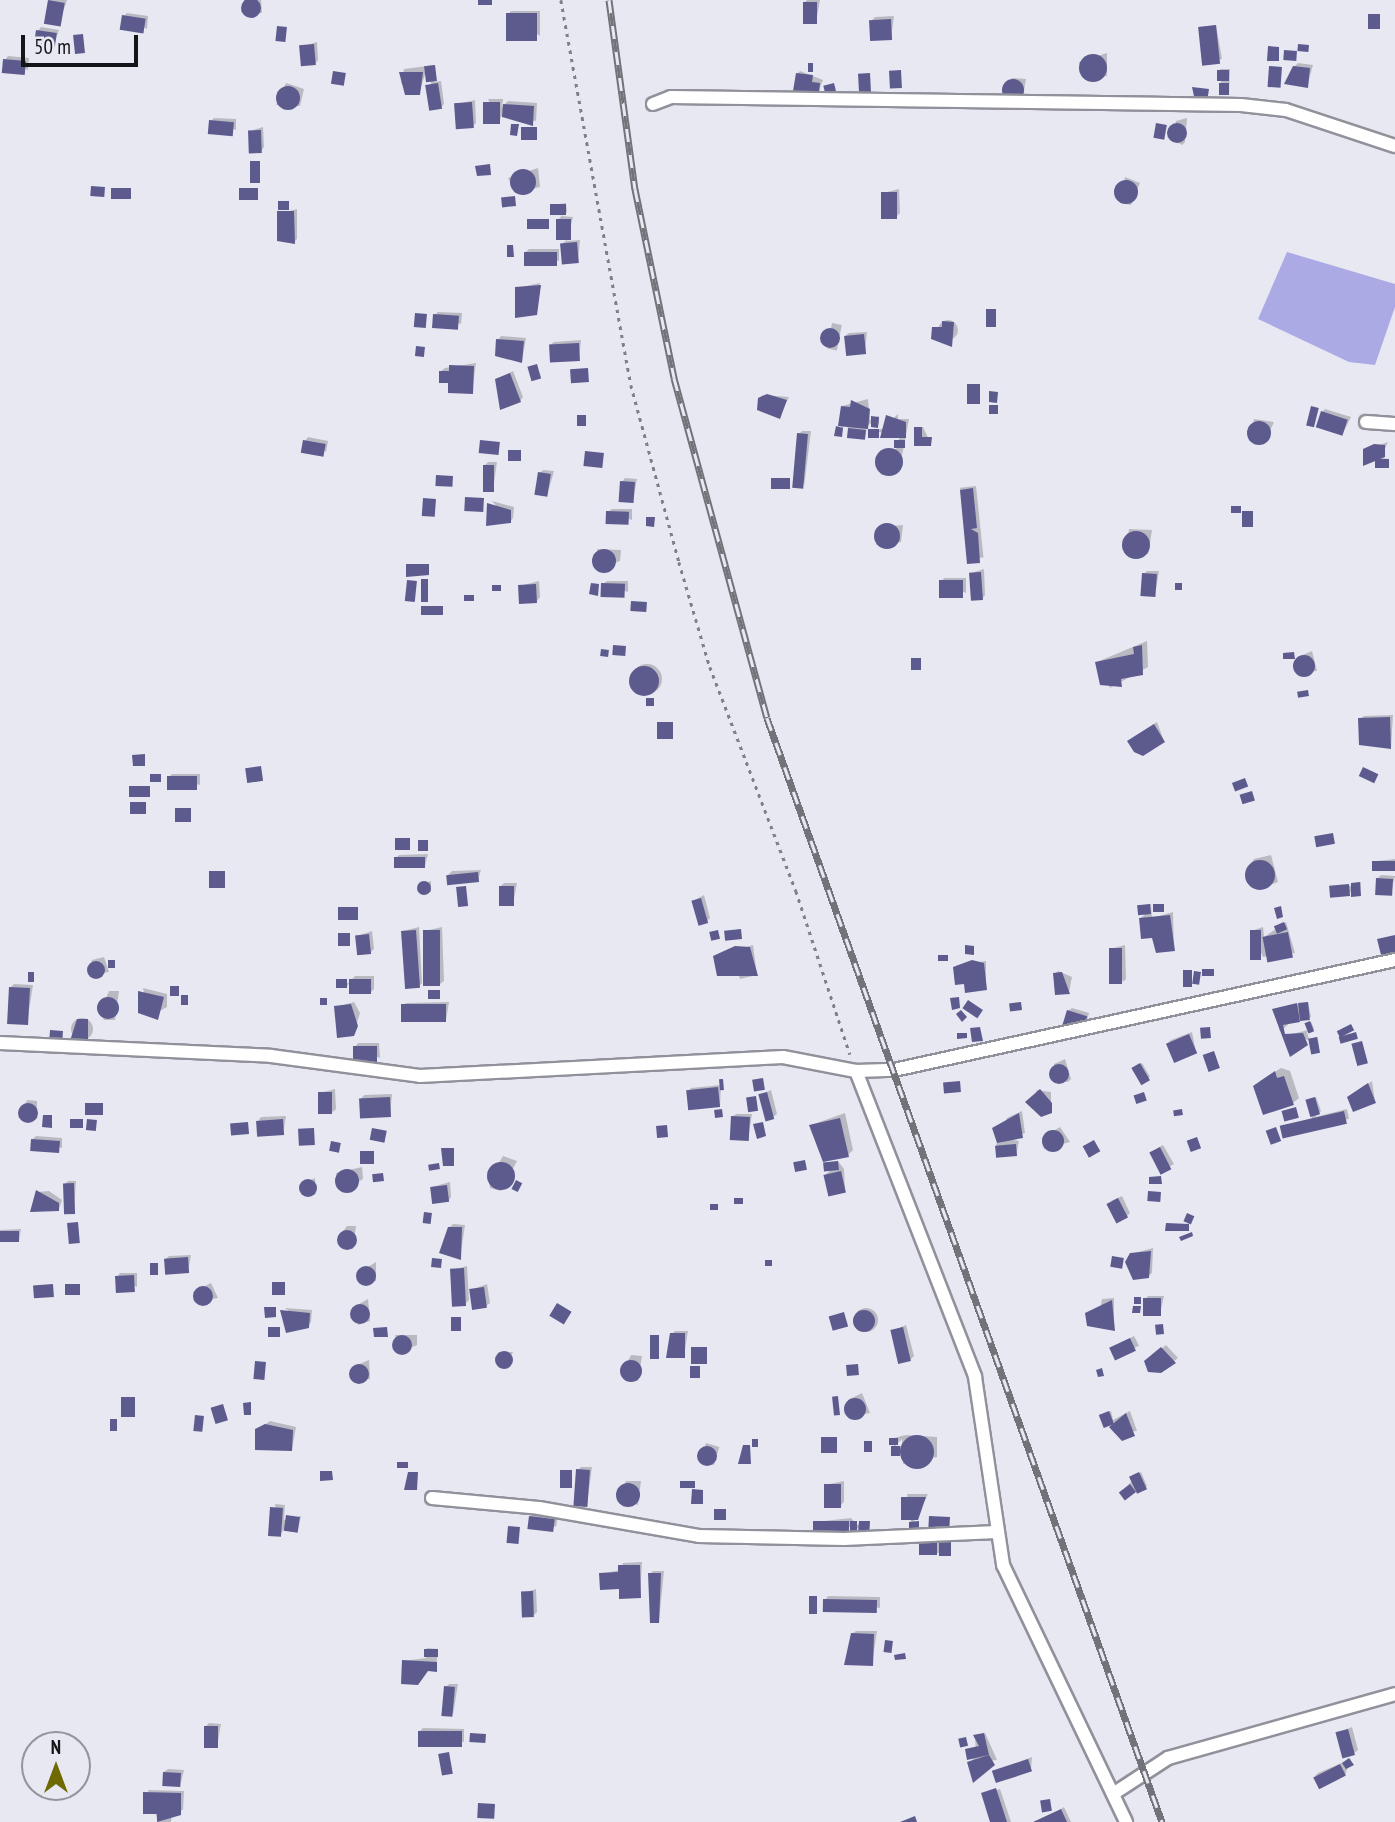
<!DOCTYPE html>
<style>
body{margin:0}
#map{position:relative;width:1395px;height:1822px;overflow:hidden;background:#e8e8f3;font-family:"PT Sans Narrow",sans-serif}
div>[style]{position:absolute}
.forest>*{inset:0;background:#acaae4}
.shadow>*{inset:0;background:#0003;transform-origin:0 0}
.round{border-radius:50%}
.building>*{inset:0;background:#5d5a8e;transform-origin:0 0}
.path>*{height:2.5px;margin-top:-1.25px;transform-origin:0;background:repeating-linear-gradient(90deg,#7f7f87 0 3.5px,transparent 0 8.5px)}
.roads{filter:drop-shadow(2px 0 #91919b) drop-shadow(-2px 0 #91919b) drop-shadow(0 2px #91919b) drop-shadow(0 -2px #91919b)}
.minor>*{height:12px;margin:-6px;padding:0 6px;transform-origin:6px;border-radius:6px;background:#fff}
.rail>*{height:7px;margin-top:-3.5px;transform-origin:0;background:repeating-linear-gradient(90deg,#e8e8f3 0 13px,#727279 0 26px);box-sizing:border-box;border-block:2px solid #727279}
span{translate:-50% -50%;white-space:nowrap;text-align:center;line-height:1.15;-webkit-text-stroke:7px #e8e8f3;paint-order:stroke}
.north{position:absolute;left:21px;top:1731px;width:70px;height:70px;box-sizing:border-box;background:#e8e8f3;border:2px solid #94949c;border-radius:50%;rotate:0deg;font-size:19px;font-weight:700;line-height:28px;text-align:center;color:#151519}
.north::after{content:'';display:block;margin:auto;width:24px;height:32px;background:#6f6901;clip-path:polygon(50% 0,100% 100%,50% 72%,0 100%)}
.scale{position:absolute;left:21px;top:35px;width:117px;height:32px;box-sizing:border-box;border:4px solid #151519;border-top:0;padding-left:9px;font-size:21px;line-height:24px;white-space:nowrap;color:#151519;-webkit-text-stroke:5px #e8e8f3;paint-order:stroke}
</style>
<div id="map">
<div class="forest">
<i style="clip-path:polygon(1287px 252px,1395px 284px,1395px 307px,1375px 365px,1349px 362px,1258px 319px)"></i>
</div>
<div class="shadow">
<i style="clip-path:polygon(50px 0,67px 0,59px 24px,45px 21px)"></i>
<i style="clip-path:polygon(261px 0,262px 13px,241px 12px,244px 0)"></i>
<i style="clip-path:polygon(807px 0,820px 0,816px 22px,805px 2px)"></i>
<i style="clip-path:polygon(511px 11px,540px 11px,540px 36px,508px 14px)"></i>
<i style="clip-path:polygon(127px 13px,148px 16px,147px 29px,124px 16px)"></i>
<i style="clip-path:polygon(894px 16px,891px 38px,871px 21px,875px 17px)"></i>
<i style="clip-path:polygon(1216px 25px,1222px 59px,1202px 64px,1200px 27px)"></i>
<i style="clip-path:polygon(41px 27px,59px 30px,54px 45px,38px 31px)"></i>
<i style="clip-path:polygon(317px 42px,318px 60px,315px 64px,301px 47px)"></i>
<i style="clip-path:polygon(1107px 53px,1107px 76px,1086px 79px,1079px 62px)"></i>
<i style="clip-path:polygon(8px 56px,29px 58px,28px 70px,5px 60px)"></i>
<i style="clip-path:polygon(1298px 63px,1313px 65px,1307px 86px,1294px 67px)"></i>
<i style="clip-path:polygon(435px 65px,434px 82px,441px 81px,444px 104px,441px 107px,426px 71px,419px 94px,401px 83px,404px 69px)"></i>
<i style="clip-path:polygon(1220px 69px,1230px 69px,1229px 94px,1221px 83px)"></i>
<i style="clip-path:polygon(800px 71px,823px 80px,818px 92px,797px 74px)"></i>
<i style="clip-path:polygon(1012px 78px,1026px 79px,1023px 97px,1002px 94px)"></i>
<i style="clip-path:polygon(286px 83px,304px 89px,300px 106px,276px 105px)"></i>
<i style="clip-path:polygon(488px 99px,503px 99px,502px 107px,508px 101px,537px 103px,536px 121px,502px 115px,499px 122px)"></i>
<i style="clip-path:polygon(475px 100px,476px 123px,473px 126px,456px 104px)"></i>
<i style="clip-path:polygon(214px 118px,236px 119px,236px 130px,211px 121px)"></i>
<i style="clip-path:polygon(1187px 118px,1185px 142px,1182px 145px,1171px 139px,1176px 121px)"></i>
<i style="clip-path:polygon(263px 127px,264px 147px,261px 151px,250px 131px)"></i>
<i style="clip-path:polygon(538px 168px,540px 187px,515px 193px,508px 178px)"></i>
<i style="clip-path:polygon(1125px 177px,1140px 183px,1131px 205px,1120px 203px)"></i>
<i style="clip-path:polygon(899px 189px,900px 213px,897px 216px,883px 193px)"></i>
<i style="clip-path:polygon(566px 203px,567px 212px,562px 216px,573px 217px,567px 241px,580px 240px,578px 261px,562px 244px,568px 239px,558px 220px,564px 213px,552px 205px)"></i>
<i style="clip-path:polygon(297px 209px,297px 239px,294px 242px,282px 213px)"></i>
<i style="clip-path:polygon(529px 249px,559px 249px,559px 261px,526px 252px)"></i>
<i style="clip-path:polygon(540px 283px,535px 313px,517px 288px)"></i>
<i style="clip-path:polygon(438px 312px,462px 313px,461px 324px,435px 315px)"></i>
<i class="round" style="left:938px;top:320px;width:20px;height:20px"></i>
<i style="left:832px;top:323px;width:10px;height:26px;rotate:11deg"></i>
<i style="clip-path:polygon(867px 332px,865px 353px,845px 336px,849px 333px)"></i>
<i style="clip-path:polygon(501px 336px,526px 338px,522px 361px,498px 340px)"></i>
<i style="clip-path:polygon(581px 340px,579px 360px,550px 345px,554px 342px)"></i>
<i style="clip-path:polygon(476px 363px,472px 393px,441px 371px,445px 368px)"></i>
<i style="clip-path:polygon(513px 371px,523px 397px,520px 401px,497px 379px)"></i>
<i style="clip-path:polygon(763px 395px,789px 397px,779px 417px,759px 399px)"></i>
<i style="clip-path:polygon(868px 399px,870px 420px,879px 416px,879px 425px,875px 420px,867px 426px,865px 439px,844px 425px,841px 435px,842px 406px)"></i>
<i style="clip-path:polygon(1325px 409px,1351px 417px,1343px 433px,1322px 412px)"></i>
<i style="clip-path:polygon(898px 414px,898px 419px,909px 419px,899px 472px,881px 475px,877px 456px,896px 449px,900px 436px,869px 430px,882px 429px)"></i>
<i style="clip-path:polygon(1254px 419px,1274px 422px,1264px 444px,1249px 441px)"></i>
<i style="clip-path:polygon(917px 427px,923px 427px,931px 444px,916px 444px)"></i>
<i style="clip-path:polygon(802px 431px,811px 431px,804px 487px,799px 434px)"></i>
<i style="clip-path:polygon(308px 437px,328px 441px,326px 452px,305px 441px)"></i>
<i style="clip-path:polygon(1388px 442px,1381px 458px,1389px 459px,1388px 467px,1365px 450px)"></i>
<i style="clip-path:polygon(488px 462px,497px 462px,493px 490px,484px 466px)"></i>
<i style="clip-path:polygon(543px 470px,554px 471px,547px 496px,540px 473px)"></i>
<i style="clip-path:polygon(625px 478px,637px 479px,633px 501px,622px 482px)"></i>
<i style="left:976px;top:486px;width:72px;height:16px;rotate:84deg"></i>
<i style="clip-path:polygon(492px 501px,514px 507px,513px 518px,510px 522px)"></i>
<i style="clip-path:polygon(612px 509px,632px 509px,632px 520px,608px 512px)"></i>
<i style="clip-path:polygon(903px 525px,901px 542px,876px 545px,878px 527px)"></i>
<i style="clip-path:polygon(1129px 529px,1152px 530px,1148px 554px,1125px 553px)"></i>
<i style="clip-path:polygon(597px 549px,621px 550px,620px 561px,599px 569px)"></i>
<i style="clip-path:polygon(984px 569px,985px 595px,982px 599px,971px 573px)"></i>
<i style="clip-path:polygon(1147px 571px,1159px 571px,1155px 595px,1144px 574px)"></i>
<i style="clip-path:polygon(944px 578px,966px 578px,966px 593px,941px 582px)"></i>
<i style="clip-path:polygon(539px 581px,540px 597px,537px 601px,520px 586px)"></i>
<i style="clip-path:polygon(607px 581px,628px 581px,628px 592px,603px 584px)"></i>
<i style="clip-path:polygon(1147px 641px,1148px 667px,1110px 688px,1097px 662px)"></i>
<i style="clip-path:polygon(1312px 651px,1317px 671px,1298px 672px,1298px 657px)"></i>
<i class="round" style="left:632px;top:664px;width:30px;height:30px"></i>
<i style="clip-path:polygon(1393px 715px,1391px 748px,1360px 719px,1364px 716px)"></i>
<i style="clip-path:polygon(1157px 722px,1164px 741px,1132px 738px)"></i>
<i style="clip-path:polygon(172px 774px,200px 774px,200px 785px,169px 777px)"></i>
<i style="clip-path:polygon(428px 854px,425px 866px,396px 858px,399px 855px)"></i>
<i style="clip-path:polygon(1271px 855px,1278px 882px,1256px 890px,1246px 872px,1254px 859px)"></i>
<i style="clip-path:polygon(1395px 859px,1395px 870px,1374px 864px,1378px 861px)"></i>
<i style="clip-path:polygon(481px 870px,478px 880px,448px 875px,452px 871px)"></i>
<i style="clip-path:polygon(1381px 875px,1395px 876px,1391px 893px,1377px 879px)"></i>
<i style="clip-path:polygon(431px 881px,431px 892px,422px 894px,418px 885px)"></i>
<i style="clip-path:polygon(1361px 882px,1360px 895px,1331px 887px,1350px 886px)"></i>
<i style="clip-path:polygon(504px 883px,517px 883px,513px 904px,500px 887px)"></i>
<i style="clip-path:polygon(704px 895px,710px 918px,707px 921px,693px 901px)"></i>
<i style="clip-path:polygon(1151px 904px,1152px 918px,1173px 912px,1174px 949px,1140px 919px,1146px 913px,1139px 906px)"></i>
<i style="clip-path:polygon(1286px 922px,1295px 953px,1263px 957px,1251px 931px,1263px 927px,1264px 937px)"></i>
<i style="clip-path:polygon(419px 927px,422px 983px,419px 986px,403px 931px)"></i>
<i style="clip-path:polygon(442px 927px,444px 981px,440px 984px,425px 931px)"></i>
<i style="clip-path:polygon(372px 931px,374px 949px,370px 953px,357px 936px)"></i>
<i style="clip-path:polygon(753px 945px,757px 975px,740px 979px,737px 970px,714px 957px)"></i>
<i style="clip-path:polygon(1125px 945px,1126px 979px,1123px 982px,1110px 949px)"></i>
<i style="clip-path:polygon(104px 957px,109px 972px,88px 975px,92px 960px)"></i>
<i style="clip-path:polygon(986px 961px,986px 989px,954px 968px,958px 965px)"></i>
<i style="clip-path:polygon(1058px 971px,1072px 977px,1069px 992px,1055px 974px)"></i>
<i style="clip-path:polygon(355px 976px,374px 976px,374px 989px,371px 992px,351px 981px,347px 986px,338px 979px,348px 983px)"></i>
<i style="clip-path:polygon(14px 984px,33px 985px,27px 1023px,11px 987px)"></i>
<i style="clip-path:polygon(143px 988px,167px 994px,167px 1007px,149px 1017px)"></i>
<i style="clip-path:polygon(109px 991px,119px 991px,115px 1020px,104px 1020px,100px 1012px)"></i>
<i style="clip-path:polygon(354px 1002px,360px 1013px,353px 1035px,336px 1007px)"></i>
<i style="clip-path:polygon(449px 1002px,446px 1020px,403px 1006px,406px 1003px)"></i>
<i style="clip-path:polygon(1308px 1002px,1311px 1017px,1294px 1019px,1280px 1032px,1274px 1010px)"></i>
<i style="clip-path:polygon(1072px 1008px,1089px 1013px,1086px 1024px,1068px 1011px)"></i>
<i class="round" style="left:71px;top:1018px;width:22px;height:22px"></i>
<i style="clip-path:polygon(1311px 1021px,1314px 1029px,1307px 1032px,1309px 1039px,1318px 1037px,1319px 1051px,1310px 1040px,1284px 1036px,1308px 1030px)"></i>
<i style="clip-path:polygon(1192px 1032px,1196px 1052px,1168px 1043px,1171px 1040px)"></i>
<i style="clip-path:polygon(358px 1043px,379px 1043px,380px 1058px,355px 1047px)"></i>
<i style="clip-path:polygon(1065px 1059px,1071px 1079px,1068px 1082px,1054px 1079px,1054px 1064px)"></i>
<i style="clip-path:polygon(1142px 1063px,1150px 1077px,1141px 1083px,1134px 1067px)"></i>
<i style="clip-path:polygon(1281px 1068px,1290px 1071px,1299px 1098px,1293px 1103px,1260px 1081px)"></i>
<i style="clip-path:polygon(1372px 1081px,1375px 1102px,1353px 1094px)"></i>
<i style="clip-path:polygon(721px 1085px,720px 1106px,688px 1092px,691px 1088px)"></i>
<i style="clip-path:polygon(335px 1089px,336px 1109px,333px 1112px,320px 1093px)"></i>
<i style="clip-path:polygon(771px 1090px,777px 1114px,773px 1117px,760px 1095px)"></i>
<i style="clip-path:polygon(1037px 1090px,1051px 1092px,1051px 1112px,1031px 1108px)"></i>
<i style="clip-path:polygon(392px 1094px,390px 1116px,361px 1099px,364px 1095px)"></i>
<i style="clip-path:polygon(1316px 1097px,1321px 1111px,1315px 1117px,1347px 1109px,1349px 1119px,1282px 1128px,1312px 1118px,1307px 1100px)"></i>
<i style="clip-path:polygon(27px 1100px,37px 1101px,37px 1119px,19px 1118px)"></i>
<i style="clip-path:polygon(1022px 1111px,1025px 1133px,1006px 1139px,1019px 1141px,1016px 1155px,996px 1145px,1007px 1118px)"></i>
<i style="clip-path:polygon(845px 1113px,853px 1150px,848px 1155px,811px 1125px)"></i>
<i style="clip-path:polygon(736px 1114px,752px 1114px,748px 1138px,732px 1117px)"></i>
<i style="clip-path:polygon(286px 1116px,283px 1134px,258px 1121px,261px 1117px)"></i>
<i style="clip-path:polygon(1060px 1127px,1070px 1142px,1044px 1149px,1042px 1138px)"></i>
<i style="clip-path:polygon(36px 1136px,62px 1138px,62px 1148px,32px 1140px)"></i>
<i style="left:1163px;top:1145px;width:22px;height:14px;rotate:60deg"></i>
<i style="clip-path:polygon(503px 1156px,517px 1161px,501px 1191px,490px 1188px,489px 1180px)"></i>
<i style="clip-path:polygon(838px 1161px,844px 1169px,845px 1190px,825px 1175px,831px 1170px,825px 1164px)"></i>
<i style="clip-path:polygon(362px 1167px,363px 1179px,343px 1191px,336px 1173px)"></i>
<i style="clip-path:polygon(315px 1178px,316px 1194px,306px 1196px,300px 1185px)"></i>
<i style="clip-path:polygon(68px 1181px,76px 1181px,74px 1212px,65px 1184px)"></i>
<i style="clip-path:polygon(450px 1182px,451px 1197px,448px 1201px,432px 1187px)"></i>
<i style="clip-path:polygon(49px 1191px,62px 1200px,59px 1209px,37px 1192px)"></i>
<i style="clip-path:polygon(1122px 1196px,1130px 1213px,1127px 1216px,1111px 1201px)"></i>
<i style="clip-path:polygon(453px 1224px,465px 1225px,460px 1258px,449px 1228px)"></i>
<i style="clip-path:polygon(347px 1226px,356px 1226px,353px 1249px,344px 1249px,339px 1237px)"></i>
<i style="clip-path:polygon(21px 1229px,19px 1241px,0 1241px,0 1230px)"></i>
<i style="clip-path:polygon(1153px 1248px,1152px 1273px,1148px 1276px,1131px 1254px)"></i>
<i style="clip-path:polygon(191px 1255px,188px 1271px,166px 1259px,169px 1256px)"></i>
<i style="clip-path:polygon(376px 1262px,376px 1281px,358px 1281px,358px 1273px)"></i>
<i style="clip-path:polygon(467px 1266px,469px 1300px,465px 1304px,452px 1270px)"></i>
<i style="clip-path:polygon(120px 1273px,137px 1273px,137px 1287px,117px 1277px)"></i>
<i style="clip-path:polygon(211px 1283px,218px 1298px,194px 1302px,193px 1292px)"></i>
<i style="clip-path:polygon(487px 1284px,490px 1303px,486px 1306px,471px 1290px)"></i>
<i style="clip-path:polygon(1148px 1296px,1164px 1296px,1160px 1314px,1145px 1299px)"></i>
<i style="clip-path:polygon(1114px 1298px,1114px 1329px,1087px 1313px,1100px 1309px,1102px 1299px)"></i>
<i style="clip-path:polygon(368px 1299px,370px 1321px,358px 1325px,352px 1308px)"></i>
<i style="clip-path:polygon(285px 1308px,312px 1310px,311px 1322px,308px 1326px)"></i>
<i class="round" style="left:854px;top:1308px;width:24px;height:24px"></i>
<i style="clip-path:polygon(906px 1325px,914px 1356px,910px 1360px,892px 1331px)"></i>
<i style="clip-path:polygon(675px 1331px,688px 1331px,684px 1356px,672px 1334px)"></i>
<i style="clip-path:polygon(395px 1335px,417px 1335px,417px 1345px,399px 1353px)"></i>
<i style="left:1134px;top:1336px;width:11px;height:26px;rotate:63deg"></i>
<i style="clip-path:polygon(1166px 1345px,1178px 1358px,1160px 1372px,1146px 1361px)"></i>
<i style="clip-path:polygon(498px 1352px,513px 1352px,506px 1368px,499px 1368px)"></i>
<i style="clip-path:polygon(631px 1355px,642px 1356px,638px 1381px,621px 1374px)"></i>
<i style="clip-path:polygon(369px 1360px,370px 1379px,352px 1379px,357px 1365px)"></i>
<i style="clip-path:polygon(862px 1393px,870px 1413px,848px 1417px,848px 1400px)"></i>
<i style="clip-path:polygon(1111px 1411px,1113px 1420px,1130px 1411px,1137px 1431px,1114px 1433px,1115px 1422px,1104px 1426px,1102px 1414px)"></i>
<i style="clip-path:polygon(270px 1421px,296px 1427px,292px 1449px,257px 1430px)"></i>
<i style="clip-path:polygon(evenodd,906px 1435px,937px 1437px,937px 1457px,903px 1464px,902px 1450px,899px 1454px,890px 1439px,906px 1435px,902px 1439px,902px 1446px,895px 1446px,902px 1439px)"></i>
<i style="left:706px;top:1443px;width:14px;height:19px;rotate:17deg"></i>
<i style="clip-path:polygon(581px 1467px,592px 1467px,587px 1504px,578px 1470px)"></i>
<i style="clip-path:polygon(1141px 1472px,1147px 1486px,1125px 1497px,1121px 1492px)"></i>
<i style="clip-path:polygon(626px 1481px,641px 1481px,638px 1505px,617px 1500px)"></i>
<i style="clip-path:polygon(844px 1481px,844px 1502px,841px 1505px,825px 1485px)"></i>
<i style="clip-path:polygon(907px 1494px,928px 1494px,914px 1521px,918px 1526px,911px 1523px)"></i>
<i style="clip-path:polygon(275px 1504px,285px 1505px,284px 1520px,301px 1516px,298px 1530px,284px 1529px,280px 1535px)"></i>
<i style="clip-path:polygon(534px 1513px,558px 1516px,556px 1527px,530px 1517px)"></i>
<i style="clip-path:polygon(851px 1518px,857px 1525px,870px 1521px,870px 1530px,815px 1522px)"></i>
<i style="clip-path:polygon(922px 1541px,951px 1542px,951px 1553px,937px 1553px)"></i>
<i style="clip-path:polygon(642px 1562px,640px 1597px,601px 1574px,620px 1570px,623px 1563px)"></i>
<i style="clip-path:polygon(653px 1571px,664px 1571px,659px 1621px,650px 1574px)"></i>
<i style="clip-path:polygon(536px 1589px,537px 1612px,534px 1615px,523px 1593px)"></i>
<i style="clip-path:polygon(828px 1596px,880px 1597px,880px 1608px,825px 1600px)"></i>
<i style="clip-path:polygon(856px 1631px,877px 1631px,872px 1664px,852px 1634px)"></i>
<i style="clip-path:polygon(427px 1648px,438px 1649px,436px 1670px,404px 1661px,426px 1658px)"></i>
<i style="clip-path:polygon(449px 1684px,458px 1684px,453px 1715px,446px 1687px)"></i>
<i style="clip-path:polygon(209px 1723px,221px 1724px,217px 1747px,206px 1726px)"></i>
<i style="clip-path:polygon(1352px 1727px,1358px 1750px,1354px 1753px,1337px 1733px)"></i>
<i style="clip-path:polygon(423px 1728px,464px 1729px,464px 1742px,419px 1732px)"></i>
<i style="clip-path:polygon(985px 1733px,997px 1760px,969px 1763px,976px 1756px,975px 1736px)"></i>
<i style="clip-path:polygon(1032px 1757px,1031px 1769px,998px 1781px,998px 1770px)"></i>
<i style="clip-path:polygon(1351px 1759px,1345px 1775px,1315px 1776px,1318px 1773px)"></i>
<i style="clip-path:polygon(168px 1769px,184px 1770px,180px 1786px,164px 1772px)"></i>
<i style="clip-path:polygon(1000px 1789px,1011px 1822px,992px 1822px,984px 1794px)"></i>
<i style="clip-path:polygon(148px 1790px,184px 1791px,183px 1810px,172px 1813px,171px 1822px,158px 1822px)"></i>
<i style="clip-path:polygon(1064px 1807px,1071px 1822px,1041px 1822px)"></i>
</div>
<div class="building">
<i class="round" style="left:241px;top:-2px;width:20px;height:20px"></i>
<i style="left:48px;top:0;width:17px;height:24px;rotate:10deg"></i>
<i style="left:478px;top:0;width:14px;height:5px"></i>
<i style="left:803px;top:2px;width:14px;height:22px"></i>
<i style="left:537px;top:13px;width:28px;height:31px;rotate:90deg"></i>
<i style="left:1368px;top:14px;width:12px;height:15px"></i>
<i style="left:122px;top:15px;width:24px;height:15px;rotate:9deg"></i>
<i style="left:891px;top:19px;width:21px;height:22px;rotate:87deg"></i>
<i style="left:1216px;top:25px;width:39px;height:18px;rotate:84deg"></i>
<i style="left:277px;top:26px;width:10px;height:15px;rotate:6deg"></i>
<i style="left:36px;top:30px;width:21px;height:14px;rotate:8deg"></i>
<i style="left:83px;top:34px;width:19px;height:10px;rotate:84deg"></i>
<i style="left:314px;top:44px;width:21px;height:15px;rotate:85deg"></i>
<i style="left:1298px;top:44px;width:11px;height:7px;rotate:5deg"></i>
<i style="clip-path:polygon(1268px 46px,1279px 47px,1279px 61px,1267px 61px)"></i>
<i style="left:1284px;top:50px;width:13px;height:10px;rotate:4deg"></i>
<i class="round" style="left:1079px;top:54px;width:28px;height:28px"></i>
<i style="left:3px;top:59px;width:23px;height:14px;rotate:5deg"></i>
<i style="left:808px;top:63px;width:5px;height:9px"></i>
<i style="left:435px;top:65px;width:16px;height:11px;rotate:83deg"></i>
<i style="left:1269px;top:66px;width:13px;height:21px;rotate:4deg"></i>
<i style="clip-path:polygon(1293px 66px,1310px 68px,1308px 88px,1284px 84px)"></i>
<i style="left:901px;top:70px;width:18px;height:12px;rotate:87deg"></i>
<i style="left:1217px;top:70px;width:12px;height:11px"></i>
<i style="left:333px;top:71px;width:13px;height:13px;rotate:9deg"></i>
<i style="clip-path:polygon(399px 72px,423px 72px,420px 95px,405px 95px)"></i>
<i style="clip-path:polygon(796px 73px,813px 75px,812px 82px,820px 83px,819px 94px,793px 91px)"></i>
<i style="left:870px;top:73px;width:19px;height:12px;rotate:87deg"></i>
<i class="round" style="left:1002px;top:79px;width:22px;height:22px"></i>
<i style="left:438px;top:83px;width:26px;height:13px;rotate:81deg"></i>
<i style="left:834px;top:83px;width:8px;height:11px;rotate:76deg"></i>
<i style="left:1219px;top:83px;width:10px;height:12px"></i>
<i class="round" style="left:276px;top:86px;width:24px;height:24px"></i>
<i style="clip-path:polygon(1192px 87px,1209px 89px,1207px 102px,1195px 101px)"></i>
<i style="left:472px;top:102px;width:26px;height:18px;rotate:86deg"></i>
<i style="left:483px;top:102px;width:17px;height:22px"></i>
<i style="clip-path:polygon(503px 104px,534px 106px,533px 126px,502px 117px)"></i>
<i style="left:209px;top:120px;width:25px;height:14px;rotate:5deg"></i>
<i class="round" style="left:1167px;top:123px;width:20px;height:20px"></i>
<i style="left:1156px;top:123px;width:11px;height:15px;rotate:10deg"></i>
<i style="clip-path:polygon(511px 124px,519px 124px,517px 136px,510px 135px)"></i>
<i style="left:521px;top:127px;width:16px;height:13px"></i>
<i style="left:261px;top:130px;width:23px;height:13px;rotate:88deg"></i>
<i style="left:250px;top:161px;width:10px;height:22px"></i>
<i style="clip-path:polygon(490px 164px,491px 175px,477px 176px,475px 166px)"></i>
<i class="round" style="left:510px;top:169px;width:26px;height:26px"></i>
<i class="round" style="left:1114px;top:180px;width:24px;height:24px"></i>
<i style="left:91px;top:186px;width:14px;height:10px;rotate:4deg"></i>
<i style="left:131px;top:188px;width:11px;height:20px;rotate:90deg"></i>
<i style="left:239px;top:188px;width:19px;height:12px"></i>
<i style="left:881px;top:192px;width:16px;height:27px"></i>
<i style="left:515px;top:196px;width:10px;height:14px;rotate:84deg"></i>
<i style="left:278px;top:201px;width:11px;height:9px"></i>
<i style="left:566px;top:204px;width:11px;height:16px;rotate:90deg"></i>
<i style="clip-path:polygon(277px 211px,294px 211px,295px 244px,277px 241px)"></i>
<i style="left:549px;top:219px;width:10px;height:22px;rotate:90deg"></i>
<i style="left:556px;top:219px;width:15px;height:21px"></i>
<i style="left:577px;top:242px;width:21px;height:17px;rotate:85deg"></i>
<i style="clip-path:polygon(507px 245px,513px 245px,514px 257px,507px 257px)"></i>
<i style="left:524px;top:252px;width:33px;height:14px"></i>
<i style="clip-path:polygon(541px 285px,537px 315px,515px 318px,515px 287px)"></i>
<i style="left:986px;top:309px;width:10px;height:18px"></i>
<i style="left:415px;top:313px;width:12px;height:14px;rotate:5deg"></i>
<i style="left:433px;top:314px;width:26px;height:14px;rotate:4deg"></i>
<i style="clip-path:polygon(942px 321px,954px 322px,952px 347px,931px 339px,932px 327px,942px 327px)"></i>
<i class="round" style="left:820px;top:328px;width:20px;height:20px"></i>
<i style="left:864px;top:334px;width:20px;height:20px;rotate:84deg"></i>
<i style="clip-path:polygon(496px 339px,524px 341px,522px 363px,495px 356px)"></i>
<i style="left:579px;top:343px;width:18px;height:30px;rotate:87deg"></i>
<i style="left:416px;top:346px;width:9px;height:10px;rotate:6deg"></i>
<i style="left:537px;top:364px;width:15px;height:10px;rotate:74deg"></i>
<i style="clip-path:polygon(449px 365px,474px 366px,473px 394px,448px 393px,448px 383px,439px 383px,439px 371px,449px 371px)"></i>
<i style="left:588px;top:368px;width:14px;height:18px;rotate:86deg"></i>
<i style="clip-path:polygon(510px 373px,521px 402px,500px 410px,495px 379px)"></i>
<i style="left:967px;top:384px;width:13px;height:20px"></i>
<i style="clip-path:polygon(989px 391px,998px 392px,997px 403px,989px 402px)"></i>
<i style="clip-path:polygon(767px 394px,787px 400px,780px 419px,757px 410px,758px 398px)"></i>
<i style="clip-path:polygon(851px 400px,870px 409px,868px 429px,838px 426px,841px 406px,850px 407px)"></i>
<i style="left:989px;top:405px;width:9px;height:9px"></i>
<i style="left:1311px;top:406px;width:8px;height:20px;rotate:14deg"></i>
<i style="left:1321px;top:411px;width:28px;height:17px;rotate:18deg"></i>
<i style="left:577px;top:415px;width:9px;height:11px"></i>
<i style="clip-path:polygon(886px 415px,906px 422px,906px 438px,880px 438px)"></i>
<i style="clip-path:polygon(871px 416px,879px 417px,878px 428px,871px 427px)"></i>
<i class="round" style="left:1247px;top:421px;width:24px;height:24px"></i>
<i style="clip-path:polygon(836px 426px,843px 428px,842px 437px,834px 436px)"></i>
<i style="clip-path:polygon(914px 427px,922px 427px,922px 437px,932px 437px,931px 446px,914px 446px)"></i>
<i style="left:848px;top:428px;width:18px;height:10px;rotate:6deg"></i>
<i style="left:879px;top:429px;width:9px;height:11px;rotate:90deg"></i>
<i style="left:797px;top:433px;width:11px;height:55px;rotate:5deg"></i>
<i style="left:303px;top:440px;width:23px;height:13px;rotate:10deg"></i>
<i style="left:480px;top:440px;width:20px;height:13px;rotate:6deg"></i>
<i style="left:894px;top:440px;width:11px;height:8px"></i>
<i style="clip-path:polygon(1374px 444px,1385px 445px,1385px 457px,1363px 466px,1363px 449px)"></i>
<i class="round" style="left:875px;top:448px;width:28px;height:28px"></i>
<i style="left:508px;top:450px;width:13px;height:11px"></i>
<i style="left:585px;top:451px;width:19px;height:15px;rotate:6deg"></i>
<i style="left:1375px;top:459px;width:14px;height:9px"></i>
<i style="left:483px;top:465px;width:11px;height:27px"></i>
<i style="left:538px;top:472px;width:13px;height:23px;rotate:9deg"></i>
<i style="left:436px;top:475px;width:17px;height:11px;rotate:3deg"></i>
<i style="left:790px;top:478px;width:11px;height:19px;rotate:90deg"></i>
<i style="left:620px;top:481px;width:15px;height:21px;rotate:4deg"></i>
<i style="clip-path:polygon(973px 488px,977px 528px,971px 529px,978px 533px,980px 563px,967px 564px,960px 490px)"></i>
<i style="left:465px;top:497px;width:19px;height:14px;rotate:3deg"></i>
<i style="left:423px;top:498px;width:13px;height:18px;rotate:4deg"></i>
<i style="clip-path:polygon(487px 503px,511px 510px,511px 523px,486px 526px)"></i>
<i style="left:1231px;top:506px;width:10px;height:7px"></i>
<i style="left:606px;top:511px;width:23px;height:13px;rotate:2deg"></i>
<i style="left:1242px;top:511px;width:11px;height:16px"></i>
<i style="clip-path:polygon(646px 517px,655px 517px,654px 527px,646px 526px)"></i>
<i class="round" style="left:874px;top:523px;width:26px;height:26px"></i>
<i class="round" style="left:1122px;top:531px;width:28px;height:28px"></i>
<i class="round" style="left:592px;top:549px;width:24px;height:24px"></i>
<i style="clip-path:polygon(406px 564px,429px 564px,429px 575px,406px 577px)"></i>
<i style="left:981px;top:572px;width:28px;height:12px;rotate:86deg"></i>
<i style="left:1142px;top:573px;width:15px;height:23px;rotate:4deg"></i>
<i style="left:428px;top:579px;width:23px;height:7px;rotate:90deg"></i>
<i style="left:407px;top:580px;width:10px;height:21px;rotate:6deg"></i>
<i style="left:963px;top:580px;width:18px;height:24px;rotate:90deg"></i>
<i style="clip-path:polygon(591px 583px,599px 584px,598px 596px,589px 594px)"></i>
<i style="left:601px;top:583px;width:24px;height:14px;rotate:2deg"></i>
<i style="left:1175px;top:583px;width:7px;height:7px"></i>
<i style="left:536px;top:584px;width:19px;height:18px;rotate:87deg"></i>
<i style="left:492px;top:585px;width:9px;height:6px"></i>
<i style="left:464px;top:595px;width:10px;height:6px"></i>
<i style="left:631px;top:601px;width:16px;height:10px;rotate:4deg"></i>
<i style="left:421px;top:606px;width:22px;height:9px"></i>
<i style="left:613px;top:645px;width:13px;height:10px;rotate:4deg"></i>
<i style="clip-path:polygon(1142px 645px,1143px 675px,1121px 679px,1122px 687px,1100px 685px,1095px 662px,1134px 654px,1133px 647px)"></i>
<i style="left:601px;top:649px;width:8px;height:7px;rotate:7deg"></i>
<i style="clip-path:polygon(1294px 652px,1295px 659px,1283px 659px,1283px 653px)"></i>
<i class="round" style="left:1293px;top:655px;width:22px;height:22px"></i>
<i style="left:911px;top:658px;width:10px;height:12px"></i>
<i class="round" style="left:629px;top:666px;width:30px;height:30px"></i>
<i style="left:1308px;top:690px;width:6px;height:11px;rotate:81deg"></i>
<i style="left:646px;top:698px;width:8px;height:8px"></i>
<i style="clip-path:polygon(1390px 717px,1391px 749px,1359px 745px,1358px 718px)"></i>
<i style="left:657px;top:722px;width:16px;height:17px"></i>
<i style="clip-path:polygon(1154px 724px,1165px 742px,1143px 756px,1134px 752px,1127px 741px)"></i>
<i style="clip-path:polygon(145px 754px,145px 766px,133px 766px,132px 755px)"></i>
<i style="left:261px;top:766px;width:15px;height:16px;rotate:82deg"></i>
<i style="left:1363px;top:767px;width:17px;height:10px;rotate:25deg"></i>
<i style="left:150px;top:774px;width:11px;height:8px"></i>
<i style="left:167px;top:776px;width:30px;height:14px"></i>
<i style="left:1245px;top:778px;width:9px;height:14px;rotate:69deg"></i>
<i style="left:150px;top:786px;width:11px;height:21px;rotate:90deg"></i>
<i style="left:1252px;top:791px;width:10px;height:13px;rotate:73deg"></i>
<i style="left:130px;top:802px;width:16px;height:12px"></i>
<i style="left:175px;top:808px;width:16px;height:14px"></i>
<i style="left:1333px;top:833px;width:11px;height:19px;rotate:80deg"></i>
<i style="left:395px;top:838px;width:15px;height:12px"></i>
<i style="left:418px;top:840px;width:10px;height:11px"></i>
<i style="left:394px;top:857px;width:31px;height:11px"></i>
<i class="round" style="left:1245px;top:860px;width:30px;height:30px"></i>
<i style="left:1395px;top:861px;width:10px;height:23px;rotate:90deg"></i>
<i style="left:209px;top:871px;width:16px;height:17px"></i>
<i style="left:478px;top:872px;width:10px;height:32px;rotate:84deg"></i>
<i style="left:1376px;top:878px;width:17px;height:17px;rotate:3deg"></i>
<i class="round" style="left:417px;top:881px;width:14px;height:14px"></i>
<i style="clip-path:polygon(1360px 882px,1361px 896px,1351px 897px,1351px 883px)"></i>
<i style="left:1349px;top:884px;width:12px;height:20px;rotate:85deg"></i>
<i style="left:466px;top:886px;width:20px;height:10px;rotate:84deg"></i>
<i style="left:499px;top:886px;width:15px;height:20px"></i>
<i style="left:701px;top:898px;width:26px;height:10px;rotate:74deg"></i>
<i style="left:1150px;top:904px;width:10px;height:13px;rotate:84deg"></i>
<i style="left:1153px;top:904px;width:11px;height:8px"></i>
<i style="clip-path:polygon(1281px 906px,1283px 917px,1277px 919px,1274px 908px)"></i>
<i style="left:338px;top:907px;width:20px;height:13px"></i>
<i style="clip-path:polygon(1170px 915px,1175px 951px,1156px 953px,1152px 938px,1141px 939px,1139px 918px)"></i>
<i style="left:1284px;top:922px;width:8px;height:11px;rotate:67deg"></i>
<i style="left:741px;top:929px;width:10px;height:17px;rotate:84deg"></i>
<i style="left:416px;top:930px;width:58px;height:15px;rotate:86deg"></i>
<i style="left:423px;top:930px;width:17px;height:56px"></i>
<i style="left:718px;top:930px;width:9px;height:9px;rotate:77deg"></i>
<i style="left:1250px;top:930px;width:11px;height:30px"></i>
<i style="left:1288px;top:932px;width:26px;height:26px;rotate:79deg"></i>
<i style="left:338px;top:933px;width:12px;height:13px"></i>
<i style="left:369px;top:934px;width:20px;height:14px;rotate:84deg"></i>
<i style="clip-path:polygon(1395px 935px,1395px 952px,1381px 955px,1377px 939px)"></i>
<i style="clip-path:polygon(965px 945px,974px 946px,974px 955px,965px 954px)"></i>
<i style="clip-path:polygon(735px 946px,750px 947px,758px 976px,717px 976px,713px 956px)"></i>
<i style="left:1109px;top:948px;width:13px;height:36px"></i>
<i style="left:938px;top:955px;width:10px;height:6px"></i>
<i style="left:108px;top:960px;width:7px;height:8px"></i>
<i style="clip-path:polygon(972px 960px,984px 963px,987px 990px,965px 993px,964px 984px,955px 985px,953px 967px)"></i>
<i class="round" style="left:87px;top:961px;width:18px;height:18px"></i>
<i style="left:1202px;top:969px;width:12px;height:7px"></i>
<i style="left:1183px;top:970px;width:9px;height:17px"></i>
<i style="left:1194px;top:971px;width:7px;height:13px;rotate:8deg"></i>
<i style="left:28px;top:972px;width:6px;height:10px"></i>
<i style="clip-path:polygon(1062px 972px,1070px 994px,1055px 995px,1053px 973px)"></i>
<i style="left:336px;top:979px;width:11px;height:9px"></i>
<i style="left:349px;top:979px;width:22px;height:15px"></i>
<i style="left:179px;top:986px;width:10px;height:9px;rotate:90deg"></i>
<i style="left:9px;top:987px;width:21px;height:37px;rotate:3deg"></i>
<i style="left:440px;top:990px;width:9px;height:12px;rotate:90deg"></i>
<i style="clip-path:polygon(138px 991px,164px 997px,158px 1020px,138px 1013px)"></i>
<i style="left:181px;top:995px;width:7px;height:10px"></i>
<i class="round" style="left:97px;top:997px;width:22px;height:22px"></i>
<i style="clip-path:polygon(959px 997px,960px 1008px,952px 1010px,950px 998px)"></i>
<i style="left:320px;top:998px;width:7px;height:7px"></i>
<i style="left:968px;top:1000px;width:18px;height:10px;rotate:34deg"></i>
<i style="left:1021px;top:1002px;width:8px;height:12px;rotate:83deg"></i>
<i style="left:1308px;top:1002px;width:18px;height:10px;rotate:84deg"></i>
<i style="clip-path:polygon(1297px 1003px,1300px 1022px,1283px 1025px,1285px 1034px,1303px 1033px,1308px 1045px,1290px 1057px,1272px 1009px)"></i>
<i style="clip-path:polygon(351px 1004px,358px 1026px,354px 1036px,337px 1038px,334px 1006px)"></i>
<i style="left:446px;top:1004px;width:18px;height:45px;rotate:90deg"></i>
<i style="clip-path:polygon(961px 1010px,967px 1017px,962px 1022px,956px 1014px)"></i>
<i style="left:1067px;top:1010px;width:21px;height:15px;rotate:17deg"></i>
<i style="clip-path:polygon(77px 1019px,88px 1019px,88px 1041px,70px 1041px)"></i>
<i style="left:1310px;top:1021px;width:11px;height:6px;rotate:68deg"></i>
<i style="left:1351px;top:1024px;width:7px;height:16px;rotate:63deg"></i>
<i style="clip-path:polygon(980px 1027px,983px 1041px,972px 1042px,970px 1028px)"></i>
<i style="left:1210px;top:1027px;width:11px;height:10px;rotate:85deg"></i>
<i style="left:50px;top:1030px;width:13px;height:11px;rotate:4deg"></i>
<i style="left:1356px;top:1032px;width:7px;height:18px;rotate:74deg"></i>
<i style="clip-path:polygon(957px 1033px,967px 1033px,967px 1038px,957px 1039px)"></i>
<i style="left:1189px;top:1034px;width:21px;height:25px;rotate:67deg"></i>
<i style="left:1317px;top:1037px;width:16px;height:9px;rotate:79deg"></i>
<i style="left:1362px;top:1041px;width:23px;height:11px;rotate:75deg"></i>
<i style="left:353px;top:1046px;width:24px;height:18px"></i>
<i style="left:1214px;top:1051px;width:18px;height:12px;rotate:71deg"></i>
<i style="left:1140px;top:1063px;width:20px;height:10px;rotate:60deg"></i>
<i class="round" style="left:1049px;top:1064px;width:20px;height:20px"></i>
<i style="clip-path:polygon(1275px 1071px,1277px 1078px,1284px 1076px,1294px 1105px,1263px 1115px,1253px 1086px)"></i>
<i style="left:763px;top:1078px;width:12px;height:11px;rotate:81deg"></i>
<i style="left:723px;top:1079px;width:11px;height:4px;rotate:85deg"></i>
<i style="left:960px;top:1081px;width:11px;height:17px;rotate:85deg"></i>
<i style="clip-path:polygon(1368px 1083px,1376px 1103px,1353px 1112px,1347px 1097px)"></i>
<i style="left:718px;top:1087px;width:20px;height:32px;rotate:84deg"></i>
<i style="clip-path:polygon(1040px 1089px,1052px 1103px,1052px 1113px,1041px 1117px,1025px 1102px)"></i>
<i style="left:318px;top:1092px;width:14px;height:22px"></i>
<i style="left:767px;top:1092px;width:28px;height:9px;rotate:75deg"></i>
<i style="left:1144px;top:1092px;width:9px;height:11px;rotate:72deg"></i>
<i style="left:756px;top:1096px;width:15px;height:10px;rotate:82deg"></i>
<i style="left:390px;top:1097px;width:20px;height:31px;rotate:87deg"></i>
<i style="left:1315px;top:1097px;width:18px;height:10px;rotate:74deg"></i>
<i style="left:85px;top:1103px;width:18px;height:12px"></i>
<i class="round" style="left:18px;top:1103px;width:20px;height:20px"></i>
<i style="left:1296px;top:1107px;width:11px;height:15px;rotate:75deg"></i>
<i style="left:722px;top:1109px;width:8px;height:8px;rotate:83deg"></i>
<i style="left:1182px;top:1109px;width:6px;height:9px;rotate:81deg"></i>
<i style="left:1344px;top:1111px;width:13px;height:66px;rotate:77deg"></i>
<i style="clip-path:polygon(1019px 1113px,1023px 1138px,997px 1143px,992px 1128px)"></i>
<i style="clip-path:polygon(43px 1115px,52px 1115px,52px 1128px,42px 1127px)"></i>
<i style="left:731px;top:1116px;width:19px;height:24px;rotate:3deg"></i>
<i style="clip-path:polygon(840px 1118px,849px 1157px,823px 1162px,809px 1125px)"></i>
<i style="left:70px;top:1119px;width:13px;height:9px"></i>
<i style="left:87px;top:1119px;width:10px;height:11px;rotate:6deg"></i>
<i style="left:283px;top:1119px;width:16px;height:27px;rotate:86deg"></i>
<i style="left:248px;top:1122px;width:12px;height:18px;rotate:85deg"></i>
<i style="clip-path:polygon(763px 1122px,766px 1136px,757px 1139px,753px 1124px)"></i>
<i style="left:667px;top:1125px;width:12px;height:11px;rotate:85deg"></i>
<i style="left:1276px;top:1127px;width:15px;height:11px;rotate:70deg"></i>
<i style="left:314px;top:1128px;width:17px;height:16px;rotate:87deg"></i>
<i style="left:372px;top:1128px;width:15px;height:12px;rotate:11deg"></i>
<i class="round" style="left:1042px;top:1130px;width:22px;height:22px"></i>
<i style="left:1197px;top:1137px;width:12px;height:11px;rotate:70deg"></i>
<i style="left:31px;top:1139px;width:29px;height:12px;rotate:4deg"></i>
<i style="left:1094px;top:1140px;width:13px;height:13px;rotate:61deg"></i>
<i style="left:331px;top:1141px;width:10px;height:10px;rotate:11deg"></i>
<i style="left:1016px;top:1144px;width:12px;height:21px;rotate:85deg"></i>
<i style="left:1160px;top:1147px;width:25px;height:12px;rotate:63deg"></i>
<i style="clip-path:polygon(441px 1148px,454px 1148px,454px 1166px,443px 1166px)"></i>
<i style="left:360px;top:1151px;width:14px;height:13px"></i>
<i style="left:805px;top:1160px;width:10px;height:12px;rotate:79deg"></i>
<i style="left:838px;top:1161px;width:9px;height:15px;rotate:84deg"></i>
<i class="round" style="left:487px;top:1162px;width:28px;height:28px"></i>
<i style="left:439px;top:1163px;width:6px;height:11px;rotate:81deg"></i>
<i class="round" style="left:335px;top:1169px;width:24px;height:24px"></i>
<i style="left:841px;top:1171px;width:22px;height:18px;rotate:77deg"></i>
<i style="left:383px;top:1173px;width:8px;height:11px;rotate:83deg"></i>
<i style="clip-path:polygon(1161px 1176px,1162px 1184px,1149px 1184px,1149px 1177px)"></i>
<i class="round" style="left:299px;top:1179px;width:18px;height:18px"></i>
<i style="left:516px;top:1180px;width:7px;height:10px;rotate:27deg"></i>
<i style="left:74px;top:1183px;width:31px;height:11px;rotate:88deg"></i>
<i style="left:447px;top:1185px;width:17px;height:17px;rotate:83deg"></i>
<i style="clip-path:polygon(36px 1190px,59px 1203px,59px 1211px,30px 1212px)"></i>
<i style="left:1148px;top:1191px;width:13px;height:10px;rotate:4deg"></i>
<i style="left:734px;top:1198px;width:9px;height:6px"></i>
<i style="left:1118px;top:1198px;width:22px;height:13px;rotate:63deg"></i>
<i style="left:710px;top:1204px;width:8px;height:6px"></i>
<i style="left:424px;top:1212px;width:8px;height:11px;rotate:7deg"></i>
<i style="left:1187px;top:1213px;width:8px;height:9px;rotate:23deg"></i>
<i style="left:78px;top:1222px;width:21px;height:11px;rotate:85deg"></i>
<i style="clip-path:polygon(1166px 1223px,1189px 1224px,1189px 1231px,1165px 1231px)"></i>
<i style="clip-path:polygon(448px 1227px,462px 1227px,461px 1260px,439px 1253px)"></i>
<i class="round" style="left:337px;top:1230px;width:20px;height:20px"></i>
<i style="left:19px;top:1231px;width:11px;height:19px;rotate:90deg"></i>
<i style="clip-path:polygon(1192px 1232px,1193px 1236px,1181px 1241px,1179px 1237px)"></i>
<i style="clip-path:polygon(1151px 1251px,1149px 1278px,1133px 1280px,1125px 1262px,1130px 1253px)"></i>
<i style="left:1112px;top:1256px;width:12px;height:11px;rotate:9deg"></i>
<i style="left:188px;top:1257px;width:16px;height:24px;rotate:86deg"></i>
<i style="left:432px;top:1258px;width:10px;height:9px;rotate:6deg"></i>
<i style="left:765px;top:1260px;width:7px;height:6px"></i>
<i style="left:150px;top:1263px;width:8px;height:12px"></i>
<i class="round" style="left:356px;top:1266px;width:20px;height:20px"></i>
<i style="left:464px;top:1268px;width:38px;height:14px;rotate:87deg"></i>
<i style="left:134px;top:1275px;width:17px;height:19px;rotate:87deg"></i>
<i style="left:272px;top:1282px;width:13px;height:13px"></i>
<i style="left:53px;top:1284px;width:13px;height:20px;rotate:86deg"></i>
<i style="left:80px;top:1284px;width:11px;height:15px;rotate:90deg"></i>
<i class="round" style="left:193px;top:1286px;width:20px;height:20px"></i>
<i style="left:484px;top:1287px;width:21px;height:15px;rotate:82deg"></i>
<i style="left:1134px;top:1297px;width:7px;height:7px"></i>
<i style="left:1143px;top:1298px;width:18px;height:18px"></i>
<i style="clip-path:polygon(1112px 1300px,1115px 1331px,1087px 1326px,1085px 1313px)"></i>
<i style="left:557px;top:1303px;width:17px;height:15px;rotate:31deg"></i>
<i class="round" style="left:350px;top:1304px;width:20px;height:20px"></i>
<i style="clip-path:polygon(1133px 1306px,1141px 1306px,1140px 1313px,1132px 1313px)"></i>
<i style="clip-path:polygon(264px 1307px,276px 1307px,276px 1317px,265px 1318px)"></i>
<i class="round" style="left:853px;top:1310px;width:22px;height:22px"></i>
<i style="clip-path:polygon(280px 1310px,310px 1313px,309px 1328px,286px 1333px)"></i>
<i style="left:844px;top:1312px;width:15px;height:16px;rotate:74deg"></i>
<i style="left:451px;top:1317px;width:10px;height:14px"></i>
<i style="left:1163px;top:1324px;width:10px;height:8px;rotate:84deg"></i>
<i style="left:280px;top:1327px;width:10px;height:12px;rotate:90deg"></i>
<i style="clip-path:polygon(387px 1327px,388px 1337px,374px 1337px,373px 1328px)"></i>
<i style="left:903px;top:1327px;width:35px;height:13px;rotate:77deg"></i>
<i style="clip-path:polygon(670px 1333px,685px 1333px,685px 1358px,666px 1358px)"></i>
<i class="round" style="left:392px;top:1335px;width:20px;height:20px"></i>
<i style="left:650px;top:1335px;width:9px;height:24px"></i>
<i style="left:1130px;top:1338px;width:14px;height:23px;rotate:65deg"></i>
<i style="left:691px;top:1347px;width:16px;height:17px"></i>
<i style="clip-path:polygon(1161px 1347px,1176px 1363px,1161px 1373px,1148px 1372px,1144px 1361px)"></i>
<i class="round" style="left:495px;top:1351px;width:18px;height:18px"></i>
<i class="round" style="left:620px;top:1360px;width:22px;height:22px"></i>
<i style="left:255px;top:1361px;width:11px;height:18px;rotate:5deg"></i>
<i style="left:858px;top:1364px;width:11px;height:12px;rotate:85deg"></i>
<i class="round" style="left:349px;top:1364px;width:20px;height:20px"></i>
<i style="left:690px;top:1366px;width:10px;height:12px"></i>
<i style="clip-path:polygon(1102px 1368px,1104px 1376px,1098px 1377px,1096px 1370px)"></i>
<i style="left:838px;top:1396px;width:19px;height:6px;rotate:84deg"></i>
<i style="left:121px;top:1397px;width:14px;height:20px"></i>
<i class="round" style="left:844px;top:1398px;width:22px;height:22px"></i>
<i style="clip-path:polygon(251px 1402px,251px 1415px,244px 1415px,243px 1403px)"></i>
<i style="left:223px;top:1404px;width:17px;height:13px;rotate:73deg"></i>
<i style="left:1109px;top:1411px;width:14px;height:11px;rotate:69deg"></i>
<i style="clip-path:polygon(1126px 1413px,1135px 1436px,1122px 1441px,1109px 1427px)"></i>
<i style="left:195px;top:1415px;width:9px;height:16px;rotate:6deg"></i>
<i style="left:110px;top:1419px;width:7px;height:12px"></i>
<i style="clip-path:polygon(265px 1424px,293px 1430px,292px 1451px,255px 1450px,255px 1429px)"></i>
<i class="round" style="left:900px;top:1435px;width:34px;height:34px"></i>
<i style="left:821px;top:1437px;width:16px;height:16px"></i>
<i style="left:889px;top:1438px;width:9px;height:7px"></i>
<i style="left:758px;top:1439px;width:8px;height:6px;rotate:90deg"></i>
<i style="left:864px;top:1441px;width:8px;height:11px"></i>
<i style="clip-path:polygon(743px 1445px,750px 1445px,751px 1464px,738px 1464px)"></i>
<i style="left:900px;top:1446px;width:10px;height:9px;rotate:90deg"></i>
<i class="round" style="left:697px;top:1446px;width:20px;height:20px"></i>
<i style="left:397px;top:1462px;width:11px;height:6px"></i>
<i style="left:576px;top:1469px;width:14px;height:37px;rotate:4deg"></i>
<i style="left:560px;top:1470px;width:12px;height:18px"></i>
<i style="clip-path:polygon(320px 1471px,332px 1471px,333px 1480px,320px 1481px)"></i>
<i style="clip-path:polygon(408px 1472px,418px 1472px,417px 1490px,404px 1490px)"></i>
<i style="left:1139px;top:1472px;width:19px;height:11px;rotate:65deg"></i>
<i style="left:680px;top:1481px;width:15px;height:7px"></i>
<i class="round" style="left:616px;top:1483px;width:24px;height:24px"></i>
<i style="left:824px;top:1484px;width:17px;height:24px"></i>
<i style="left:1130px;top:1484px;width:10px;height:14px;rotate:53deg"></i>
<i style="clip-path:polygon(692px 1489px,703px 1490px,703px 1504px,691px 1504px)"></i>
<i style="clip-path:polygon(901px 1497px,926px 1497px,918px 1520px,901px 1520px)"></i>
<i style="left:270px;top:1507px;width:13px;height:29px;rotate:4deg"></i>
<i style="left:714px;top:1509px;width:12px;height:11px"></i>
<i style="left:286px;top:1515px;width:14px;height:16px;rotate:8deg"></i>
<i style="left:529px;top:1516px;width:26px;height:13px;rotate:7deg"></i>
<i style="left:929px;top:1516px;width:21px;height:11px;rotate:3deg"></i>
<i style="left:849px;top:1521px;width:12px;height:36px;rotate:90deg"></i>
<i style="left:850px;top:1521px;width:7px;height:12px"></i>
<i style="clip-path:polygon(859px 1521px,870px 1521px,869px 1533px,858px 1533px)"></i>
<i style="clip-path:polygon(919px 1521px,919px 1528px,909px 1528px,909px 1522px)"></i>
<i style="left:508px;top:1526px;width:12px;height:17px;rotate:5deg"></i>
<i style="left:939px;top:1540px;width:12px;height:16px"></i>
<i style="left:919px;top:1542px;width:18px;height:13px"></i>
<i style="clip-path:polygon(618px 1565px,640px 1565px,641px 1598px,619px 1599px,619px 1589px,600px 1590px,599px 1573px,618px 1572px)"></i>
<i style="clip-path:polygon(648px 1573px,661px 1573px,659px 1623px,650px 1623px)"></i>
<i style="left:533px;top:1591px;width:26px;height:12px;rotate:88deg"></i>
<i style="left:809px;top:1596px;width:8px;height:18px"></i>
<i style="left:823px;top:1599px;width:54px;height:13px;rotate:1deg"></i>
<i style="clip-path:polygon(851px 1633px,874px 1634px,873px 1666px,844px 1665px)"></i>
<i style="left:885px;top:1640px;width:8px;height:12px;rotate:7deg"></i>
<i style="left:424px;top:1649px;width:14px;height:8px"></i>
<i style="clip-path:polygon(905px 1653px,906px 1659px,895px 1660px,894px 1655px)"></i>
<i style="clip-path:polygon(402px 1660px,437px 1662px,437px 1672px,428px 1671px,418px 1685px,401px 1684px)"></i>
<i style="left:444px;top:1686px;width:11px;height:30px;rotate:5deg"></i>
<i style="left:204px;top:1726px;width:14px;height:22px"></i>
<i style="left:1348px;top:1729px;width:27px;height:13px;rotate:75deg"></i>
<i style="left:418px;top:1731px;width:44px;height:16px"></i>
<i style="left:470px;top:1733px;width:16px;height:9px;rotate:4deg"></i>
<i style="clip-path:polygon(984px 1733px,989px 1755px,967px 1760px,965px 1749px,979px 1746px,973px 1735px)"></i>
<i style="left:966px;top:1737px;width:9px;height:8px;rotate:77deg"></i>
<i style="left:449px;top:1752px;width:22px;height:11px;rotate:80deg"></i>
<i style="clip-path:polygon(989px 1755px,995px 1765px,973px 1783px,967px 1762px)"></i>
<i style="clip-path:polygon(1349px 1758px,1354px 1765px,1346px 1769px,1342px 1763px)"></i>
<i style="left:1028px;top:1759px;width:13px;height:38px;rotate:72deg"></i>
<i style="left:1340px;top:1764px;width:13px;height:30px;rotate:63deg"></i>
<i style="left:163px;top:1772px;width:18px;height:14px;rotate:3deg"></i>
<i style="clip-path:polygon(996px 1788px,1007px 1822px,990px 1822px,981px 1793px)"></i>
<i style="clip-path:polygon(143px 1792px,181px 1793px,181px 1815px,157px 1822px,157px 1814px,143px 1814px)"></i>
<i style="left:1050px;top:1799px;width:12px;height:10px;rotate:81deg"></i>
<i style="left:478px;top:1803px;width:17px;height:15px;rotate:3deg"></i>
<i style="clip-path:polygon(1061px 1809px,1067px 1822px,1033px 1822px)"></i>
<i style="clip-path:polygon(915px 1816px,917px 1822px,900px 1822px)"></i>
</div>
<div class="path">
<i style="left:561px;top:0;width:391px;rotate:79.7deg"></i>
<i style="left:631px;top:385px;width:183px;rotate:74.8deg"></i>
<i style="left:679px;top:562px;width:109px;rotate:73.6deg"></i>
<i style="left:710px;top:667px;width:240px;rotate:69deg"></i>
<i style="left:796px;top:891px;width:172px;rotate:71.7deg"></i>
</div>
<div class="roads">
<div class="minor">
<i style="left:653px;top:104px;width:19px;rotate:-21deg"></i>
<i style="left:671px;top:97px;width:570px;rotate:0.8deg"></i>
<i style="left:1241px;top:105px;width:45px;rotate:6.3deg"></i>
<i style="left:1286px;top:110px;width:115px;rotate:18.3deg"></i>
<i style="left:1366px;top:422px;width:29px;rotate:4deg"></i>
<i style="left:0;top:1043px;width:271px;rotate:2.7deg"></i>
<i style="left:271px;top:1056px;width:150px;rotate:7.6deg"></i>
<i style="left:420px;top:1076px;width:363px;rotate:-3deg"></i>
<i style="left:783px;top:1057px;width:74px;rotate:10.9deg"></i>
<i style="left:856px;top:1071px;width:38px;rotate:-2deg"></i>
<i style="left:894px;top:1070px;width:513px;rotate:-12.38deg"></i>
<i style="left:856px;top:1071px;width:328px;rotate:68.7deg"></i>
<i style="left:975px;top:1377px;width:190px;rotate:81.5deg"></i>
<i style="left:1003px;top:1565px;width:285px;rotate:64.4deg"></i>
<i style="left:432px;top:1498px;width:107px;rotate:5.3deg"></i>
<i style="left:539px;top:1508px;width:162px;rotate:9.9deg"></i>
<i style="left:699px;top:1536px;width:145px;rotate:1.2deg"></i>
<i style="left:844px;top:1539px;width:153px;rotate:-2.6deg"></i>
<i style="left:1113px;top:1794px;width:66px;rotate:-33.2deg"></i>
<i style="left:1168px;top:1758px;width:236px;rotate:-15.7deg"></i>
</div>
</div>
<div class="rail">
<i style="left:609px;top:0;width:191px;rotate:82.2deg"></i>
<i style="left:635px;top:189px;width:193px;rotate:78.3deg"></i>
<i style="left:674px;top:378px;width:352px;rotate:74.7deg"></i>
<i style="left:767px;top:718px;width:1173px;rotate:70.31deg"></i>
</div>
<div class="north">N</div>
<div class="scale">50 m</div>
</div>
